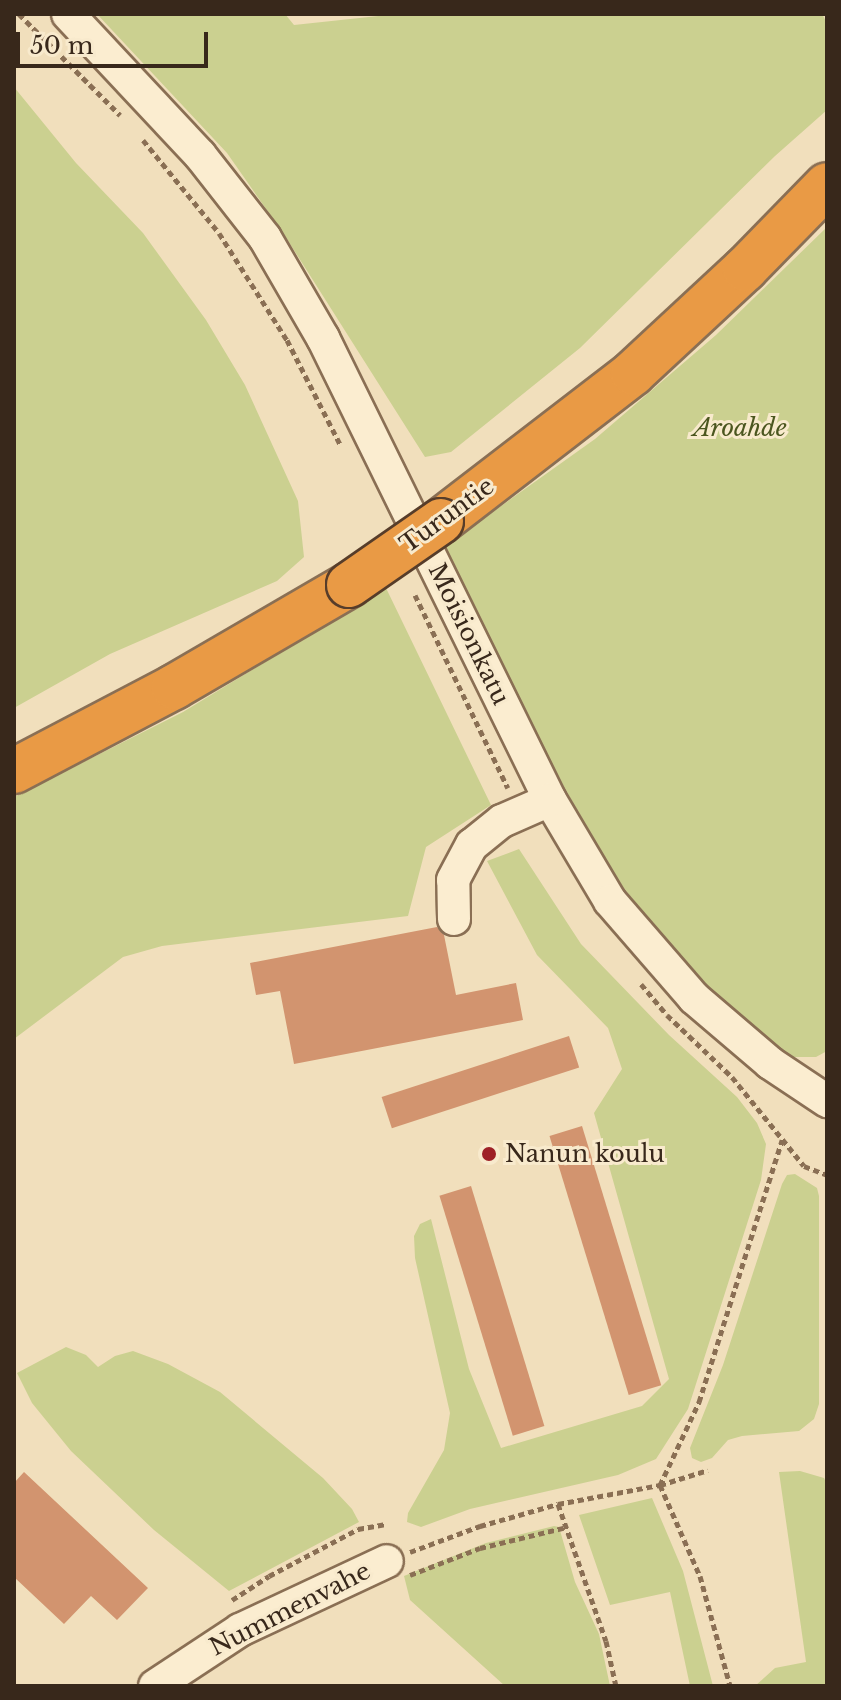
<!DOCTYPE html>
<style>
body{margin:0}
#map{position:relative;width:841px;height:1700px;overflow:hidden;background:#f1dfbc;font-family:"Libre Baskerville",serif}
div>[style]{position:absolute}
.green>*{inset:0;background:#cbd090}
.building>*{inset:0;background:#d2946f;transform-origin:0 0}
.path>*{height:5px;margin-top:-2.5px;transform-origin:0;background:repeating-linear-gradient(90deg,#8a6f54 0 6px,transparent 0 10px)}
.roads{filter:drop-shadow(2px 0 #8a6f54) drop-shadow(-2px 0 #8a6f54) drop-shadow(0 2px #8a6f54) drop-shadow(0 -2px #8a6f54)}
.minor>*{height:32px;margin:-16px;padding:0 16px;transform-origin:16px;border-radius:16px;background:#fbedd0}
.highway>*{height:44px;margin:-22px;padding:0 22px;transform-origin:22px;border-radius:22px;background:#e99a45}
.bridges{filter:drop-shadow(2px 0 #573d2a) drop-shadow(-2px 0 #573d2a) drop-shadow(0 2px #573d2a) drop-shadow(0 -2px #573d2a)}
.highway-bridge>*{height:44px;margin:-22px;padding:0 22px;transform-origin:22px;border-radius:22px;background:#e99a45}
.dots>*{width:22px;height:22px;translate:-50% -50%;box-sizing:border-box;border:4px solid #f8eacd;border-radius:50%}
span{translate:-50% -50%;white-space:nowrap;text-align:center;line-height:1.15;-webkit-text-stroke:6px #f8eacd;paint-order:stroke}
.park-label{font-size:24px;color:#4b561f;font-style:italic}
.street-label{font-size:24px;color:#38281b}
.poi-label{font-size:24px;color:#38281b}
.left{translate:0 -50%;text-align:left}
.frame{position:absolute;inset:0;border:16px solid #38281b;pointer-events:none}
.scale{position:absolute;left:16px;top:32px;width:192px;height:36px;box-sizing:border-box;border:4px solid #38281b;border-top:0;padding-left:10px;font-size:24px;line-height:28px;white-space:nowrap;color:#38281b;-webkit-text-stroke:6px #f8eacd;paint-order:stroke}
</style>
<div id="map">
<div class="green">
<i style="clip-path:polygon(97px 14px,285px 14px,294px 25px,397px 14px,822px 14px,827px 23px,827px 110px,775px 156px,580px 348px,451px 452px,425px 457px,285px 236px,227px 153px)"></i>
<i style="clip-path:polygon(14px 87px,76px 163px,143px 233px,206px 320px,245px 385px,298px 501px,304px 557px,277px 581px,110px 654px,14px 708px)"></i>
<i style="clip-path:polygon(827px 227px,827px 1051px,816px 1057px,792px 1057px,746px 1026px,683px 964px,612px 873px,558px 776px,445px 546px,595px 439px,716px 335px)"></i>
<i style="clip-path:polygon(386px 588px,491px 805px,426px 847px,408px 916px,162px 946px,123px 957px,14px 1039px,14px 797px,183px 712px)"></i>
<i style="clip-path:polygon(519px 849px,581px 944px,669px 1035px,737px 1097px,757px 1123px,766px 1144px,761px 1180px,688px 1409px,656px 1459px,618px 1475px,470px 1509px,421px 1527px,407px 1522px,408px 1513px,444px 1450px,450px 1413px,415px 1258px,414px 1236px,420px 1224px,431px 1219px,469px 1369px,501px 1448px,642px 1406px,669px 1379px,594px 1113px,622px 1069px,608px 1028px,537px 955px,487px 861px)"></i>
<i style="clip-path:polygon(795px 1174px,817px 1188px,819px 1196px,819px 1404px,814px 1419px,799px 1431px,742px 1436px,728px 1440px,712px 1458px,701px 1462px,692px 1458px,690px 1448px,723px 1365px,782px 1184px,787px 1175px)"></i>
<i style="clip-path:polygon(66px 1347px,86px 1355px,98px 1367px,115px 1356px,133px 1351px,168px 1364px,220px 1392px,323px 1478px,352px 1509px,359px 1522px,229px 1591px,154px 1530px,71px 1451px,32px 1403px,17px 1373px)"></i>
<i style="clip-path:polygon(800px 1471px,824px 1478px,827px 1484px,827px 1686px,755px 1686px,775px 1668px,806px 1662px,779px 1472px)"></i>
<i style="clip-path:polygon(652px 1498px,683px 1571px,713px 1686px,690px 1686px,670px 1592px,610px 1605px,579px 1515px)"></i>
<i style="clip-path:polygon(554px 1526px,559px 1527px,575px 1582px,599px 1634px,610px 1686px,505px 1686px,410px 1600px,404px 1576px,486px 1543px)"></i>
</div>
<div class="building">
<i style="clip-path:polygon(437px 927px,444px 935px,456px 995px,516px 983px,523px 1020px,294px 1064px,280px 991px,256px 995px,250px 963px)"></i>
<i style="left:569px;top:1036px;width:33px;height:197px;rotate:72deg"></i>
<i style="left:582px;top:1126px;width:271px;height:34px;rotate:73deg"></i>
<i style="left:471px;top:1186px;width:251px;height:33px;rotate:73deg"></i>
<i style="clip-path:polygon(24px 1472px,148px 1588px,117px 1620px,91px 1596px,64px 1624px,14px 1577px,14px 1483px)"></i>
</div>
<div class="path">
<i style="left:19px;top:14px;width:143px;rotate:45deg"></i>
<i style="left:143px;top:140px;width:120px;rotate:50.7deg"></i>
<i style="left:219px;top:233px;width:127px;rotate:57.6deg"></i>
<i style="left:287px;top:340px;width:119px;rotate:63deg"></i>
<i style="left:415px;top:595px;width:214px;rotate:64.3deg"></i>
<i style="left:641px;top:984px;width:40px;rotate:50deg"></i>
<i style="left:667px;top:1015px;width:90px;rotate:43.6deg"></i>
<i style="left:732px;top:1077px;width:114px;rotate:51deg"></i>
<i style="left:804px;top:1166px;width:25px;rotate:21deg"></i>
<i style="left:660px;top:1485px;width:92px;rotate:-64.8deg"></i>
<i style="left:699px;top:1402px;width:275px;rotate:-72.4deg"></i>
<i style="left:660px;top:1485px;width:99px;rotate:66.3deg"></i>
<i style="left:700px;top:1576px;width:114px;rotate:74.7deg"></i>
<i style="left:558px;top:1504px;width:145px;rotate:70.7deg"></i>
<i style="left:606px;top:1641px;width:46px;rotate:77.5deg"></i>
<i style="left:410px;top:1552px;width:75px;rotate:-20.4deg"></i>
<i style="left:480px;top:1526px;width:81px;rotate:-15.8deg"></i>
<i style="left:558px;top:1504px;width:104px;rotate:-10.6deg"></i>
<i style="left:660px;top:1485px;width:50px;rotate:-17.4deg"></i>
<i style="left:410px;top:1575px;width:75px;rotate:-21.1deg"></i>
<i style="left:480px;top:1548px;width:89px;rotate:-13.6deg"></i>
<i style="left:232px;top:1600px;width:44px;rotate:-33deg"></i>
<i style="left:269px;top:1576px;width:101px;rotate:-27.8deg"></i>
<i style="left:358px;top:1529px;width:27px;rotate:-10deg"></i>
</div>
<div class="roads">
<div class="minor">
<i style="left:68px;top:14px;width:193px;rotate:46.9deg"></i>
<i style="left:200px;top:155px;width:105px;rotate:51.9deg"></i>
<i style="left:265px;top:238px;width:116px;rotate:59.9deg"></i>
<i style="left:323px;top:338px;width:515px;rotate:63.83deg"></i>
<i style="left:550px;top:800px;width:117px;rotate:59.3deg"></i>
<i style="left:610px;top:901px;width:128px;rotate:49.1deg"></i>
<i style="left:694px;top:998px;width:100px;rotate:40.5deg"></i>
<i style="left:770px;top:1063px;width:69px;rotate:33.7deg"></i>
<i style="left:454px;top:919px;width:39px;rotate:-91deg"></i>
<i style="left:453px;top:880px;width:40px;rotate:-62deg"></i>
<i style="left:472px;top:845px;width:38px;rotate:-39deg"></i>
<i style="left:502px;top:821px;width:52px;rotate:-23.6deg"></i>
<i style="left:155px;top:1686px;width:102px;rotate:-33.4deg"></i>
<i style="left:240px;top:1630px;width:162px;rotate:-25.1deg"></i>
</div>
<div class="highway">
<i style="left:441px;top:521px;width:242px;rotate:-37.6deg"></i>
<i style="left:633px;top:373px;width:153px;rotate:-42.9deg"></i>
<i style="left:745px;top:269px;width:117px;rotate:-45.7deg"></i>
<i style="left:14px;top:771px;width:181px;rotate:-27.7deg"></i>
<i style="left:174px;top:687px;width:203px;rotate:-30.2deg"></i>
</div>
</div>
<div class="bridges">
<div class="highway-bridge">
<i style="left:349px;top:585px;width:112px;rotate:-34.8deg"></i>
</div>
</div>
<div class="dots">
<i style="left:489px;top:1154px;background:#9e2026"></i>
</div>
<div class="park-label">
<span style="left:740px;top:428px">Aroahde</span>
</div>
<div class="street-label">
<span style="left:447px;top:515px;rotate:-36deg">Turuntie</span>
<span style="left:469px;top:634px;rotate:64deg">Moisionkatu</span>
<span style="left:290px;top:1609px;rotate:-27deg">Nummenvahe</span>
</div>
<div class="poi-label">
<span class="left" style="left:505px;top:1154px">Nanun koulu</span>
</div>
<div class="frame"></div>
<div class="scale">50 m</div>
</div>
